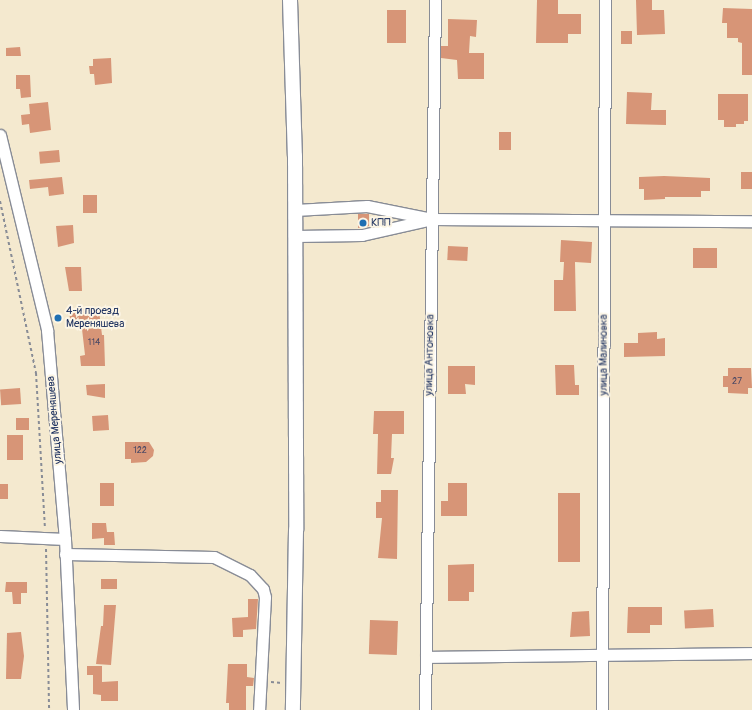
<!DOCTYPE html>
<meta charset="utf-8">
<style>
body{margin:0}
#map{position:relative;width:752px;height:710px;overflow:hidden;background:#f4e9cf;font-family:Pangolin,sans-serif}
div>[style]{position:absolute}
.building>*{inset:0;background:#d79577;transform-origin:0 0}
.path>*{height:2px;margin-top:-1px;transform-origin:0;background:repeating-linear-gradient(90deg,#888c96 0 3px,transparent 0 6px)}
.roads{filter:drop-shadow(1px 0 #888c96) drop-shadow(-1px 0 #888c96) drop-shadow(0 1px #888c96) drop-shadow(0 -1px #888c96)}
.minor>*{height:11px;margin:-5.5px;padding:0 5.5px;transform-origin:5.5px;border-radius:5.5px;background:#fff}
.tertiary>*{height:14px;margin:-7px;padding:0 7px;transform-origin:7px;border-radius:7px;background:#fff}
.dots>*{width:11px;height:11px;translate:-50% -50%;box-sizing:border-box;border:2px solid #fcf5e5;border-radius:50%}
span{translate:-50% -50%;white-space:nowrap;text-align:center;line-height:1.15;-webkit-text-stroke:4px #fcf5e5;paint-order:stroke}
.number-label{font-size:9px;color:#4a4864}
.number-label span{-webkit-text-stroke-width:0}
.poi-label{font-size:11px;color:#1b2f5e}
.left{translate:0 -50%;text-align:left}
.street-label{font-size:11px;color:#1b2f5e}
</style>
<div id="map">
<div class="building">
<i style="clip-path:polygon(537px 0,558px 0,558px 14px,581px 14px,581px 34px,568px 34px,568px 43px,536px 43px)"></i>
<i style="clip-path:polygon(636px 0,652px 0,652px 10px,664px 10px,665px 34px,637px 35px)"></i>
<i style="clip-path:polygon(723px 8px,752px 9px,752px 75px,742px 75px,742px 43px,738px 42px,738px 38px,727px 38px,727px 23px,722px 23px)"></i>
<i style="left:387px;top:10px;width:19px;height:33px"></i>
<i style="clip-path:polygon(448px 19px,477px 20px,476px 37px,470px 36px,469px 53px,484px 53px,484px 79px,458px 79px,457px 60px,441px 58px,441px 46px,448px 46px)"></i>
<i style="left:621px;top:31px;width:11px;height:13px"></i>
<i style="clip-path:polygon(20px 47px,21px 56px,6px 56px,6px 48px)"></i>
<i style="clip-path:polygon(111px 58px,112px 83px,95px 85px,94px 74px,90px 74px,89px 66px,93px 66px,93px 59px)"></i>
<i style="clip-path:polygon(16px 75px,30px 75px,31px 97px,21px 98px,20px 89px,16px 89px)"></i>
<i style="clip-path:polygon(627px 92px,652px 93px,651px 110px,666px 110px,666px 125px,626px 124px)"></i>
<i style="clip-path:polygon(718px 94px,748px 94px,748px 121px,744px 121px,744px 124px,736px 124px,736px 127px,724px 127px,724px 120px,718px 120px)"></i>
<i style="clip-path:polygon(48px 102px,51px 130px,30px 133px,29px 124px,22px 125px,21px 115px,30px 114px,29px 104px)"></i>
<i style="left:499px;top:132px;width:12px;height:18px"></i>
<i style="left:59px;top:150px;width:12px;height:20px;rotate:85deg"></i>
<i style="left:741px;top:172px;width:11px;height:17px"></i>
<i style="clip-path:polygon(664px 176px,710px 178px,710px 191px,701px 191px,701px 197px,665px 197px,665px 199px,644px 200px,644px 189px,639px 189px,639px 177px)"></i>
<i style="clip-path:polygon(62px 177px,64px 194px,49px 196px,48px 187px,30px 189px,29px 180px)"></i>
<i style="left:97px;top:195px;width:18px;height:14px;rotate:90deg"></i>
<i style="clip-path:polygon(358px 214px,369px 214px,369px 226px,358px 228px)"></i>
<i style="clip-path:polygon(73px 225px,74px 243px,58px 247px,56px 226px)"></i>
<i style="clip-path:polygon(561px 240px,592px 242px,591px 263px,575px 262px,576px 311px,554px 311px,554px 280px,563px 280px,564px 262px,560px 262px)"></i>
<i style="left:448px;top:246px;width:20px;height:14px;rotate:3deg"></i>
<i style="left:693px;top:248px;width:24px;height:20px"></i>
<i style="clip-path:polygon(65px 267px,81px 267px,82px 291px,69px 291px)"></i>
<i style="clip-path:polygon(89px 308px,89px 312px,99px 311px,102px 335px,104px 335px,105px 366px,81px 366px,80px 356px,85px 355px,82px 329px,71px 328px,69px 310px)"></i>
<i style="clip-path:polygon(657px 332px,657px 339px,665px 338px,665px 356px,624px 357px,624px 343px,638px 343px,638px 333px)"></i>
<i style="clip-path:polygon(555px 365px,574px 365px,575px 385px,579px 385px,579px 395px,556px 395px)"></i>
<i style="clip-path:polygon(448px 366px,475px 366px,475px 385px,465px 384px,466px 394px,448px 394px)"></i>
<i style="clip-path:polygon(728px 368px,751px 368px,752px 388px,748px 388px,748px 394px,728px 393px,728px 387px,723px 387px,723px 376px,728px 376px)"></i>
<i style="clip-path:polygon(105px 384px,105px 398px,87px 395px,86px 385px)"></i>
<i style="left:20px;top:388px;width:16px;height:20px;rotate:86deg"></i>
<i style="clip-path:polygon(374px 411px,404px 411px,404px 434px,392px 434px,391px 458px,394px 458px,391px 474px,377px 474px,378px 434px,373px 434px)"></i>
<i style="left:108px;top:415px;width:15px;height:16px;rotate:86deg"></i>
<i style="left:16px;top:418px;width:13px;height:12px"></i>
<i style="left:7px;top:435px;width:16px;height:25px"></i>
<i style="clip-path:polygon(125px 442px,149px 442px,154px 450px,153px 456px,146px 462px,131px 463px,131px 459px,125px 459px)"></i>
<i style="left:100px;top:483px;width:14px;height:23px"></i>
<i style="clip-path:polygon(448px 483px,467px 483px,467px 516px,441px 516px,441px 501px,448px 501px)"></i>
<i style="left:0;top:484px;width:8px;height:15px"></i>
<i style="clip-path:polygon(381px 490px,398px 490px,397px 559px,378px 558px,382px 518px,376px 518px,376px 502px,381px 502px)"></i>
<i style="left:558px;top:493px;width:22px;height:69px"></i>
<i style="clip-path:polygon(92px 523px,106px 523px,107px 532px,114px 532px,115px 545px,104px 545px,104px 538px,92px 539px)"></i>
<i style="clip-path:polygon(474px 564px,474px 592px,469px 592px,469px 601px,448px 601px,448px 565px)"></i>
<i style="left:101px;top:579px;width:16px;height:10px"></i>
<i style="clip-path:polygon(6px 582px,27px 582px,27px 593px,21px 593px,21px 604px,13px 604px,12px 592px,5px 592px)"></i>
<i style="clip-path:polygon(248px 599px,258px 599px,256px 629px,243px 630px,243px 637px,233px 637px,232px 618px,248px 617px)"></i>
<i style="clip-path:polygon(104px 605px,116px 605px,111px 665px,96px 664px,101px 626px,103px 626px)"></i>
<i style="clip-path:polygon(628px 607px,662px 607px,662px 625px,650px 625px,650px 633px,627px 633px)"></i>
<i style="left:713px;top:609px;width:18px;height:29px;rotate:87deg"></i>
<i style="clip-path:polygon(589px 611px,590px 636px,570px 637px,572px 612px)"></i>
<i style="left:370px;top:620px;width:28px;height:34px;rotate:2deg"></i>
<i style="clip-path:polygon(21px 632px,24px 656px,21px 679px,6px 679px,7px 633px)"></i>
<i style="clip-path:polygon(228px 664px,247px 664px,247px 677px,254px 678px,253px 686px,246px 686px,246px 710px,229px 710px,229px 703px,226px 703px)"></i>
<i style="clip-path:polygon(87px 666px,102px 666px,102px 682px,118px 681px,118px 701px,101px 701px,101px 695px,93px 694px,93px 675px,87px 675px)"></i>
</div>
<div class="path">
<i style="left:0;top:201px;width:176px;rotate:78.2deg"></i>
<i style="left:36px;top:373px;width:155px;rotate:86.7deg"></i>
<i style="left:46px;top:549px;width:161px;rotate:88.9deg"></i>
<i style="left:271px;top:682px;width:11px;rotate:5deg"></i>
</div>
<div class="roads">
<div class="minor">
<i style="left:0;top:135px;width:201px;rotate:76.4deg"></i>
<i style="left:47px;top:330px;width:210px;rotate:85.1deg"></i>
<i style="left:65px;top:539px;width:171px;rotate:87.3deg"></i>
<i style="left:295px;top:210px;width:72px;rotate:-3.2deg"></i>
<i style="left:367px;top:206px;width:66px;rotate:11.3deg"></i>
<i style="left:432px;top:219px;width:320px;rotate:0.4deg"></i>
<i style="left:295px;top:236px;width:67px;rotate:-0.9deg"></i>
<i style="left:362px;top:235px;width:68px;rotate:-12.8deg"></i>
<i style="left:0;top:536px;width:65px;rotate:2.6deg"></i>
<i style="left:65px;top:554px;width:149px;rotate:1.2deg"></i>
<i style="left:214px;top:557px;width:40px;rotate:26.6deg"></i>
<i style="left:250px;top:575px;width:19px;rotate:47deg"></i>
<i style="left:263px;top:589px;width:8px;rotate:76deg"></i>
<i style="left:265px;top:597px;width:113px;rotate:93deg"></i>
<i style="left:426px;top:657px;width:326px;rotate:-0.7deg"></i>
<i style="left:425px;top:710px;width:710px;rotate:-89.19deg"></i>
<i style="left:602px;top:710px;width:710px;rotate:-89.76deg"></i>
</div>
<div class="tertiary">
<i style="left:290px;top:0;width:156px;rotate:88.2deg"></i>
<i style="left:295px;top:156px;width:374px;rotate:89.8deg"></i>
<i style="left:296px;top:530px;width:180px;rotate:91deg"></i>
</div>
</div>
<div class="dots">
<i style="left:363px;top:223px;background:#1f6fb2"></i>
<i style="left:58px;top:318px;background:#1f6fb2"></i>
</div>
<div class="number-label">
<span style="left:94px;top:343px">114</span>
<span style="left:737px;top:382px">27</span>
<span style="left:140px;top:451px">122</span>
</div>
<div class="poi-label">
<span class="left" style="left:371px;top:223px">КПП</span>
<span class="left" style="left:66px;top:318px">4-й проезд<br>Мереняшева</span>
</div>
<div class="street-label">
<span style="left:430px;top:355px;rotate:-89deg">улица Антоновка</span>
<span style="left:604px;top:355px;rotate:-90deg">улица Малиновка</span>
<span style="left:55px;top:420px;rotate:-95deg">улица Мереняшева</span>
</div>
</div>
